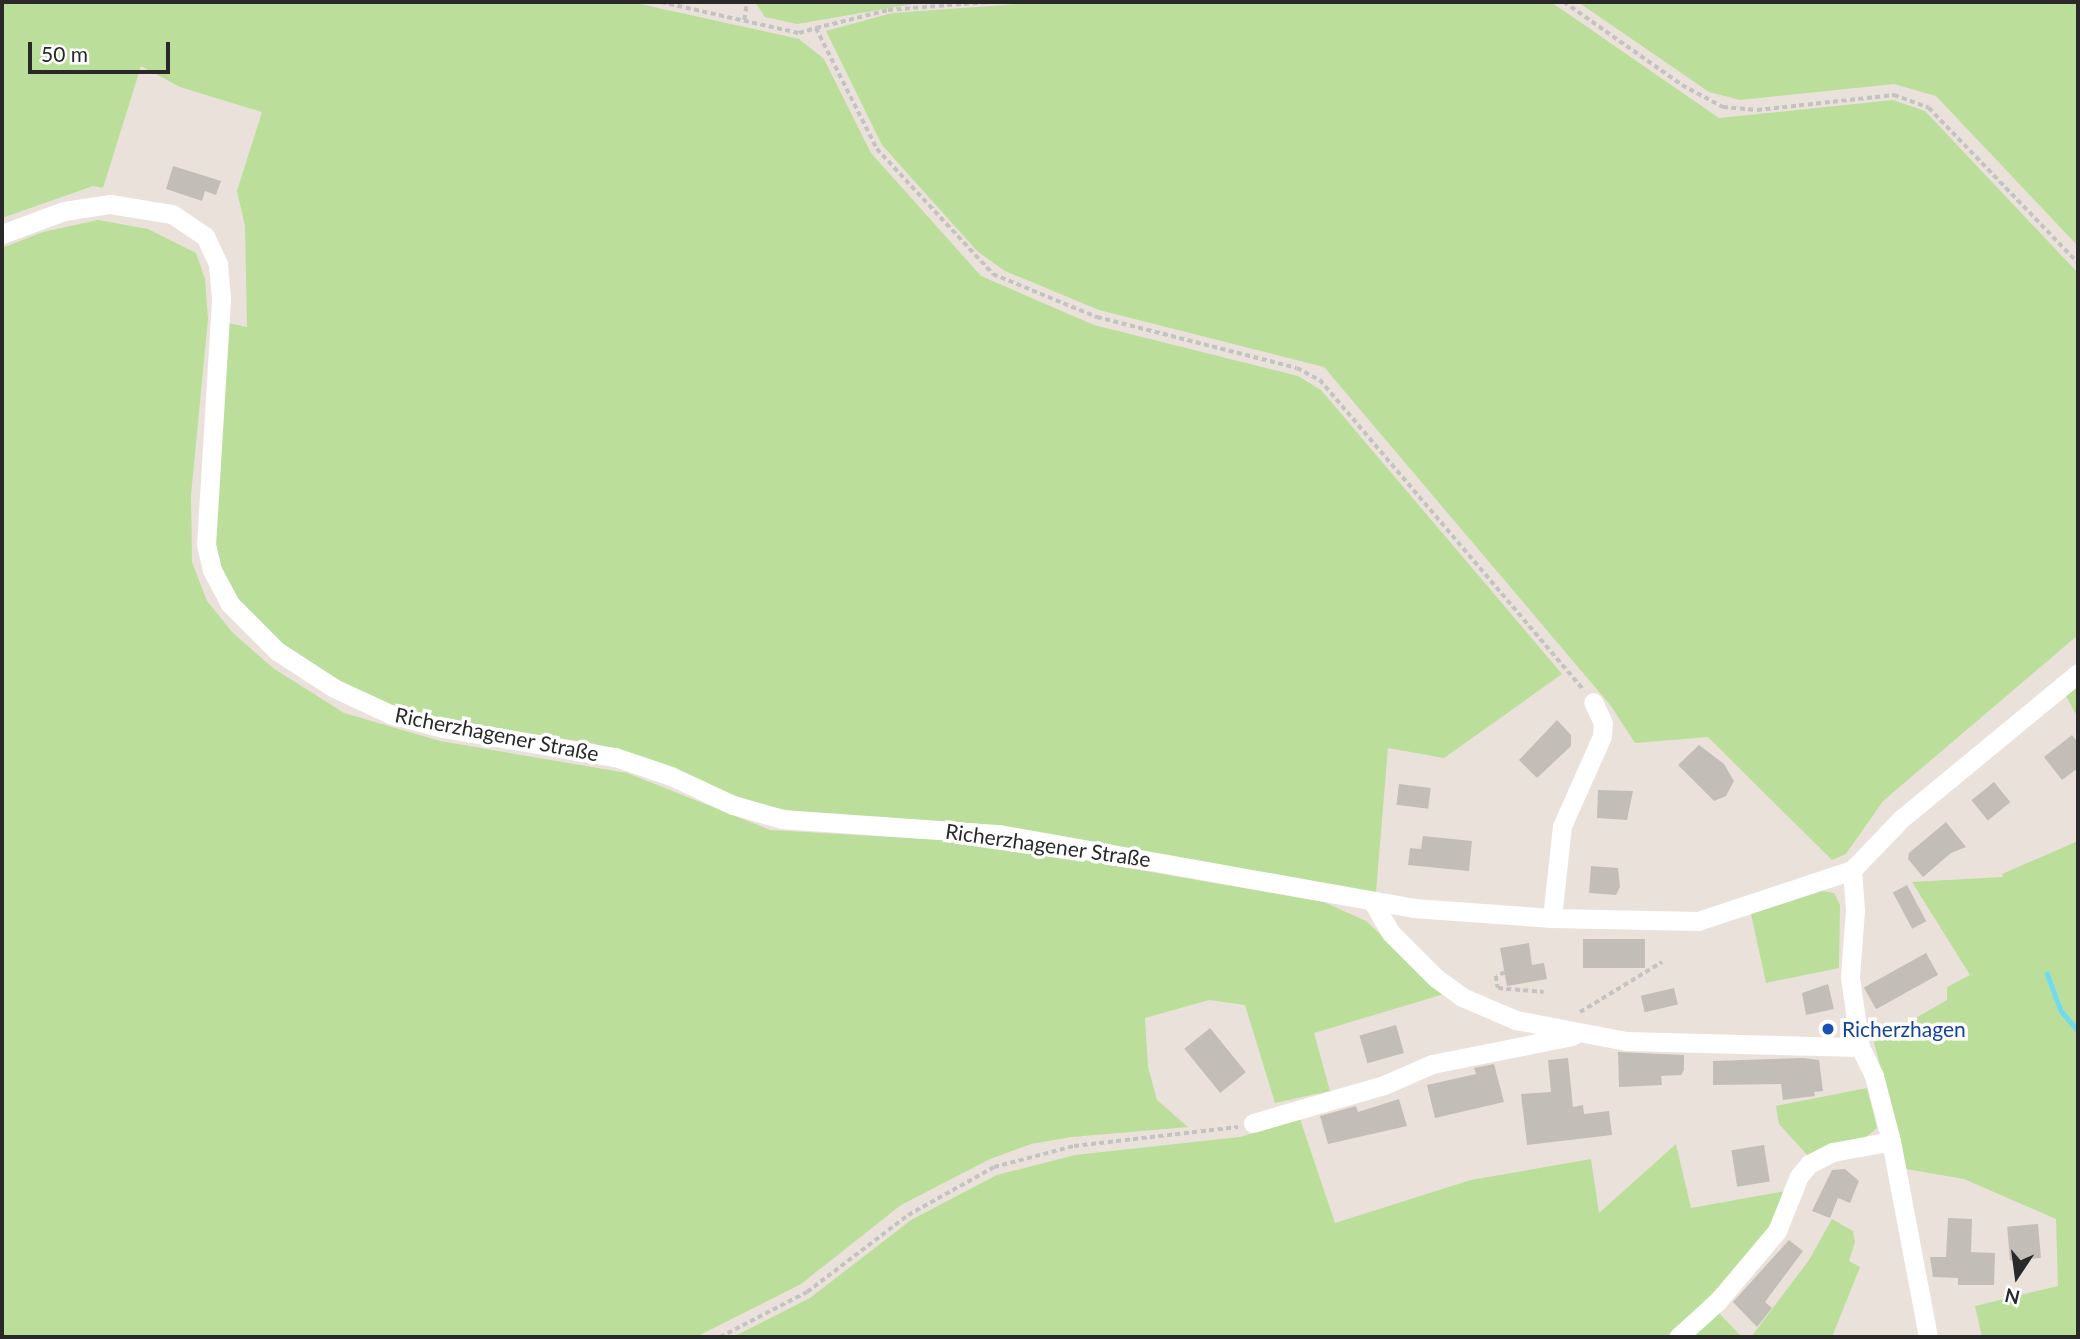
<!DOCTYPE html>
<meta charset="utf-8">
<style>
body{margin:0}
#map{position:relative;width:2080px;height:1339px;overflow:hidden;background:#eae1db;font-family:Lato,sans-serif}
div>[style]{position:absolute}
.green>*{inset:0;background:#bbde9a}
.water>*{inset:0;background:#73dae8}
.building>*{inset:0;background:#c3bdb7;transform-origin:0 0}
.path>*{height:3.5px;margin-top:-1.75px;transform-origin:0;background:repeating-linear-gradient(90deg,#c3c3c3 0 5px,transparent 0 8.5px)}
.minor>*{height:19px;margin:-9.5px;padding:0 9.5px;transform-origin:9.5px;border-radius:9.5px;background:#fff}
.dots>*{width:19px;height:19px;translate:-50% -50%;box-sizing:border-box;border:4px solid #fff;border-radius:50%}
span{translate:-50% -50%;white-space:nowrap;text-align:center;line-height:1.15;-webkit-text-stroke:7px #fff;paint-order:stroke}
.street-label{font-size:21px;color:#292929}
.transit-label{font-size:21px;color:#164399}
.left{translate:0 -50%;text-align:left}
.frame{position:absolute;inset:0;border:4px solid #292929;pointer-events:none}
.north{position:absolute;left:1982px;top:1241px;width:70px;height:70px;-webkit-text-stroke:5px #fff;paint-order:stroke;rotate:193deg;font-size:19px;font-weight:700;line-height:28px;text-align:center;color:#292929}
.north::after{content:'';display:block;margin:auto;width:24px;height:32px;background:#292929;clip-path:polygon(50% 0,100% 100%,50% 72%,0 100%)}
.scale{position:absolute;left:28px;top:42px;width:142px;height:32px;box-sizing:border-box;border:4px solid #292929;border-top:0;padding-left:9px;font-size:21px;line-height:24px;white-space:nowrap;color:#292929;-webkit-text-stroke:5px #fff;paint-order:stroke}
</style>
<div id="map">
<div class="green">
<i style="clip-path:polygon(2px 2px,631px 2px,799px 39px,824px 59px,871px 153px,981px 276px,1094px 325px,1298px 376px,1321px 390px,1562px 674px,1444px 758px,1388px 748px,1376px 892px,1369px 894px,818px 816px,742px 801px,648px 759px,591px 743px,445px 722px,369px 699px,278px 644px,242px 607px,221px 569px,215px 543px,228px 323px,247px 327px,245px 226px,237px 191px,262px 112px,180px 87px,141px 66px,103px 188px,93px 186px,2px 218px)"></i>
<i style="clip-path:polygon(755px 2px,925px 2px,797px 24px,765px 17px)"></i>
<i style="clip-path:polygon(1045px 2px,1551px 2px,1719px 118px,1893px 100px,1925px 111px,2078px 273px,2078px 635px,1883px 801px,1846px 854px,1832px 860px,1708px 737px,1635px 743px,1611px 706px,1324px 367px,1099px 310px,1005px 271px,978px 252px,882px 145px,826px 31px,892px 13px)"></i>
<i style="clip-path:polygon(1578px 2px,2078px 2px,2078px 246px,1936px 96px,1894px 84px,1740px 100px,1709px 92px)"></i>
<i style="clip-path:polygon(98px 220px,148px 229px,196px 253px,205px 279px,208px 319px,191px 495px,192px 562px,207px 601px,233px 633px,273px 668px,344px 713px,440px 741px,627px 773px,770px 830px,977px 842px,1324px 902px,1366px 921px,1444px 994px,1314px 1033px,1330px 1091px,1275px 1103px,1245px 1005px,1209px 1000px,1145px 1018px,1148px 1067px,1157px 1100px,1188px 1127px,1072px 1137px,1031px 1144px,990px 1159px,901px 1205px,801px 1284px,696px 1337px,2px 1337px,2px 248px,43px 232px)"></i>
<i style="clip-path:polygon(2078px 687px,2078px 718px,2066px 696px)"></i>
<i style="clip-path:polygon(2078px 841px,2078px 1027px,2063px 1009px,2049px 971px,2044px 973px,2059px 1013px,2078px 1035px,2078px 1337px,1982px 1337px,1975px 1306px,2058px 1286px,2056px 1219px,1964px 1179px,1906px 1169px,1874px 1042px,1947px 1000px,1947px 987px,1970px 975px,1912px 882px,2003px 877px,2002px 874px)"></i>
<i style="clip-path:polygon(1822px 891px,1834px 893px,1840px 905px,1839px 968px,1766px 983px,1751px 914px)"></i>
<i style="clip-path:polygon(1867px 1088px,1877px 1128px,1864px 1139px,1809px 1157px,1779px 1124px,1776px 1106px)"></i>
<i style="clip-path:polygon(1300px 1119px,1335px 1223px,1471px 1180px,1591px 1159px,1599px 1213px,1676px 1144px,1691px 1208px,1786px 1191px,1761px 1244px,1669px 1337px,733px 1337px,810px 1298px,911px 1220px,997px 1175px,1075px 1155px,1240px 1137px)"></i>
<i style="clip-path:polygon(1832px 1219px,1853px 1231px,1855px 1242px,1849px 1261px,1860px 1267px,1832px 1337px,1751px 1337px,1809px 1260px)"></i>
<i style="clip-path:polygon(1716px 1310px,1742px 1337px,1688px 1337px)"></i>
</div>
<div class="water">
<i style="clip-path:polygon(2049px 971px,2063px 1009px,2078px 1027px,2078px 1035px,2059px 1013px,2044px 973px)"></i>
</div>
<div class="building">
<i style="clip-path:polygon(173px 166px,221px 181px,216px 195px,205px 191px,202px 201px,166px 189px)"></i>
<i style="clip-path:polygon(1557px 720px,1571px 735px,1571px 746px,1537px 778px,1519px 760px)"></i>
<i style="clip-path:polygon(2072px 735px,2078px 743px,2078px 768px,2062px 780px,2044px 757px)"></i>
<i style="clip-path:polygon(1699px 745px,1724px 764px,1734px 781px,1726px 796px,1714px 801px,1678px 765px)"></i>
<i style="left:1994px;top:782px;width:26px;height:29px;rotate:51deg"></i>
<i style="left:1399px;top:784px;width:32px;height:21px;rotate:7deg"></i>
<i style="clip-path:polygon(1598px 790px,1633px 791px,1627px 820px,1597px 818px)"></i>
<i style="clip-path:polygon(1946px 822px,1966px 847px,1951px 853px,1923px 877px,1908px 859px,1909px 853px)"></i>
<i style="clip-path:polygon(1423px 836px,1472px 841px,1469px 871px,1408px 865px,1410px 848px,1421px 849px)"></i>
<i style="clip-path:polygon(1591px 866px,1618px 868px,1620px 887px,1616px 895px,1589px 893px)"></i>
<i style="left:1907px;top:885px;width:41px;height:16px;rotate:62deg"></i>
<i style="left:1583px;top:939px;width:62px;height:29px"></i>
<i style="clip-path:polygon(1529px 943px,1532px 965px,1544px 963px,1547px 979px,1507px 986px,1500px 948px)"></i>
<i style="left:1926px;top:953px;width:25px;height:71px;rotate:61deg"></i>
<i style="clip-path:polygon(1828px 984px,1834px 1009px,1806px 1015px,1802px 993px)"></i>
<i style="left:1674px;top:988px;width:17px;height:34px;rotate:77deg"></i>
<i style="left:1396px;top:1025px;width:29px;height:38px;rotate:74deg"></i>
<i style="left:1210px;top:1028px;width:57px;height:33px;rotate:51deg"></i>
<i style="clip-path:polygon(1618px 1052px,1684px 1055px,1684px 1070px,1681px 1075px,1661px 1076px,1662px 1085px,1619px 1087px)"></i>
<i style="clip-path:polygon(1568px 1058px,1573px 1107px,1583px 1105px,1584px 1114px,1609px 1111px,1612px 1135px,1527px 1145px,1521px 1094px,1551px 1092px,1548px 1060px)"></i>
<i style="clip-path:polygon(1803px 1058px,1819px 1060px,1823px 1091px,1814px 1092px,1815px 1096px,1783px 1100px,1781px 1084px,1713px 1085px,1713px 1061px)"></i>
<i style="clip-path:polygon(1494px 1064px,1504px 1102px,1435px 1118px,1427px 1085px,1476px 1074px,1474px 1068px)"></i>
<i style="clip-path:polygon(1399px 1099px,1407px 1126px,1328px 1144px,1320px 1116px,1356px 1106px,1358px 1112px)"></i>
<i style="left:1764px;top:1145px;width:37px;height:33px;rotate:81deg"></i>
<i style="clip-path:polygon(1845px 1169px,1859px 1181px,1850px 1203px,1838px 1198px,1830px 1218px,1812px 1211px,1832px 1170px)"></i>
<i style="clip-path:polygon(1948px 1218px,1972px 1219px,1971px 1252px,1995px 1253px,1994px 1285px,1958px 1285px,1958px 1278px,1933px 1277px,1930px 1257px,1946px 1257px)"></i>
<i style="left:2038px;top:1224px;width:34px;height:31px;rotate:85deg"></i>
<i style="clip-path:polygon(1789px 1240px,1803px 1251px,1765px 1302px,1772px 1308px,1757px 1327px,1733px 1302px)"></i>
</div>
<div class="path">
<i style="left:661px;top:2px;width:141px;rotate:12.7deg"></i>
<i style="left:799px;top:33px;width:18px;rotate:-16deg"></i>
<i style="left:816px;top:28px;width:136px;rotate:63.2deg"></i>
<i style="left:877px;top:149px;width:171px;rotate:47.1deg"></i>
<i style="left:993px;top:274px;width:113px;rotate:22.5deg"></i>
<i style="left:1097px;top:317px;width:206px;rotate:14.3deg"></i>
<i style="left:1297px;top:368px;width:26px;rotate:28deg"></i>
<i style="left:1320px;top:380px;width:406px;rotate:49.6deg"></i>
<i style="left:1564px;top:2px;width:144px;rotate:35.1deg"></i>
<i style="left:1682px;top:85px;width:47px;rotate:28.2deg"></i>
<i style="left:1723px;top:107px;width:34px;rotate:5deg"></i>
<i style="left:1757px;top:110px;width:138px;rotate:-6.2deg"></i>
<i style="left:1894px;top:95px;width:37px;rotate:20deg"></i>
<i style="left:1929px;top:108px;width:215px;rotate:46.1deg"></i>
<i style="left:744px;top:20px;width:18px;rotate:-81deg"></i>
<i style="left:816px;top:28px;width:74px;rotate:-14deg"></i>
<i style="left:888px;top:10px;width:100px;rotate:-4.6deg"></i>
<i style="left:1505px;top:973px;width:9px;rotate:162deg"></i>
<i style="left:1496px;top:976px;width:12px;rotate:81deg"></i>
<i style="left:1498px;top:988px;width:46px;rotate:5deg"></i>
<i style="left:1580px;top:1012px;width:96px;rotate:-31.4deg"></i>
<i style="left:720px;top:1337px;width:98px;rotate:-27.3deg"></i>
<i style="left:807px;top:1292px;width:127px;rotate:-37.3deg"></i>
<i style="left:908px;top:1215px;width:98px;rotate:-29.2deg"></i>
<i style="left:994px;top:1167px;width:83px;rotate:-14.7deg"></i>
<i style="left:1074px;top:1146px;width:165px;rotate:-6.6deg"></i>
</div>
<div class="minor">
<i style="left:2px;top:234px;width:66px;rotate:-20.4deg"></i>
<i style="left:64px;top:211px;width:47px;rotate:-8.7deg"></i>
<i style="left:110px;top:204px;width:63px;rotate:9.2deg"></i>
<i style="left:172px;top:214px;width:40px;rotate:34deg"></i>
<i style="left:205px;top:236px;width:31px;rotate:65deg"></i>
<i style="left:218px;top:264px;width:36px;rotate:85deg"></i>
<i style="left:221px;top:300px;width:244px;rotate:93.5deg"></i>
<i style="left:206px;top:544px;width:27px;rotate:77deg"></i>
<i style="left:212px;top:570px;width:38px;rotate:62deg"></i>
<i style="left:230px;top:604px;width:66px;rotate:45deg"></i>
<i style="left:277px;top:651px;width:68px;rotate:33deg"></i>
<i style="left:334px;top:688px;width:62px;rotate:24.9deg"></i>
<i style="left:390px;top:714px;width:55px;rotate:14.8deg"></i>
<i style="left:443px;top:728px;width:174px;rotate:9.6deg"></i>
<i style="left:615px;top:757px;width:59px;rotate:18.7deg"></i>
<i style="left:671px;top:776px;width:68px;rotate:25.1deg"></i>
<i style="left:733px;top:805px;width:51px;rotate:15.9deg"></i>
<i style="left:782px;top:819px;width:218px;rotate:4deg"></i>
<i style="left:999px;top:834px;width:421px;rotate:10.1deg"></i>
<i style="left:1413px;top:908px;width:139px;rotate:4.1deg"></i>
<i style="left:1552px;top:918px;width:146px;rotate:1.2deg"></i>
<i style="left:1698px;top:921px;width:162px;rotate:-18.3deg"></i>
<i style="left:1852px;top:870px;width:71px;rotate:-46.1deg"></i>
<i style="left:1901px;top:819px;width:229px;rotate:-39.5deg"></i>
<i style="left:1852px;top:870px;width:40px;rotate:85.7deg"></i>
<i style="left:1855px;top:910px;width:67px;rotate:94.3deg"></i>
<i style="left:1850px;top:977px;width:71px;rotate:81.9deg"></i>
<i style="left:1860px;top:1047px;width:32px;rotate:64deg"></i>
<i style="left:1874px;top:1076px;width:67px;rotate:75.3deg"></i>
<i style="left:1891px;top:1141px;width:199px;rotate:79.3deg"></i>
<i style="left:1374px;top:904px;width:32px;rotate:60deg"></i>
<i style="left:1390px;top:932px;width:65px;rotate:45deg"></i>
<i style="left:1436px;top:978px;width:32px;rotate:36deg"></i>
<i style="left:1462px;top:997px;width:59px;rotate:23.1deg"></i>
<i style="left:1516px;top:1020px;width:112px;rotate:10.8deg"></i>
<i style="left:1626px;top:1041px;width:234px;rotate:1.5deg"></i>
<i style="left:1552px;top:918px;width:93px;rotate:-83.8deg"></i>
<i style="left:1562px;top:826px;width:98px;rotate:-66deg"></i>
<i style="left:1602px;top:736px;width:13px;rotate:-86deg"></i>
<i style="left:1603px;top:723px;width:23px;rotate:-115deg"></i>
<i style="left:1253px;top:1123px;width:136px;rotate:-16.2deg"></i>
<i style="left:1384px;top:1085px;width:52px;rotate:-23.6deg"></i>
<i style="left:1432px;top:1064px;width:143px;rotate:-11.3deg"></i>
<i style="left:1678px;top:1337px;width:54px;rotate:-42deg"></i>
<i style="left:1718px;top:1301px;width:92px;rotate:-49.9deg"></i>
<i style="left:1777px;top:1231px;width:59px;rotate:-68.2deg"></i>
<i style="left:1799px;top:1176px;width:16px;rotate:-50deg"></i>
<i style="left:1809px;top:1164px;width:27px;rotate:-27deg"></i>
<i style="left:1833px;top:1152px;width:59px;rotate:-10.7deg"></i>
</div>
<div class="dots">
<i style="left:1828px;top:1029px;background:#1a4fb4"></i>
</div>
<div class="street-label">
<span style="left:497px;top:734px;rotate:11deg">Richerzhagener Straße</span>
<span style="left:1048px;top:845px;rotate:8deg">Richerzhagener Straße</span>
</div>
<div class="transit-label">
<span class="left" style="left:1842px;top:1029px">Richerzhagen</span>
</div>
<div class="frame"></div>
<div class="north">N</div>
<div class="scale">50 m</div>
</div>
